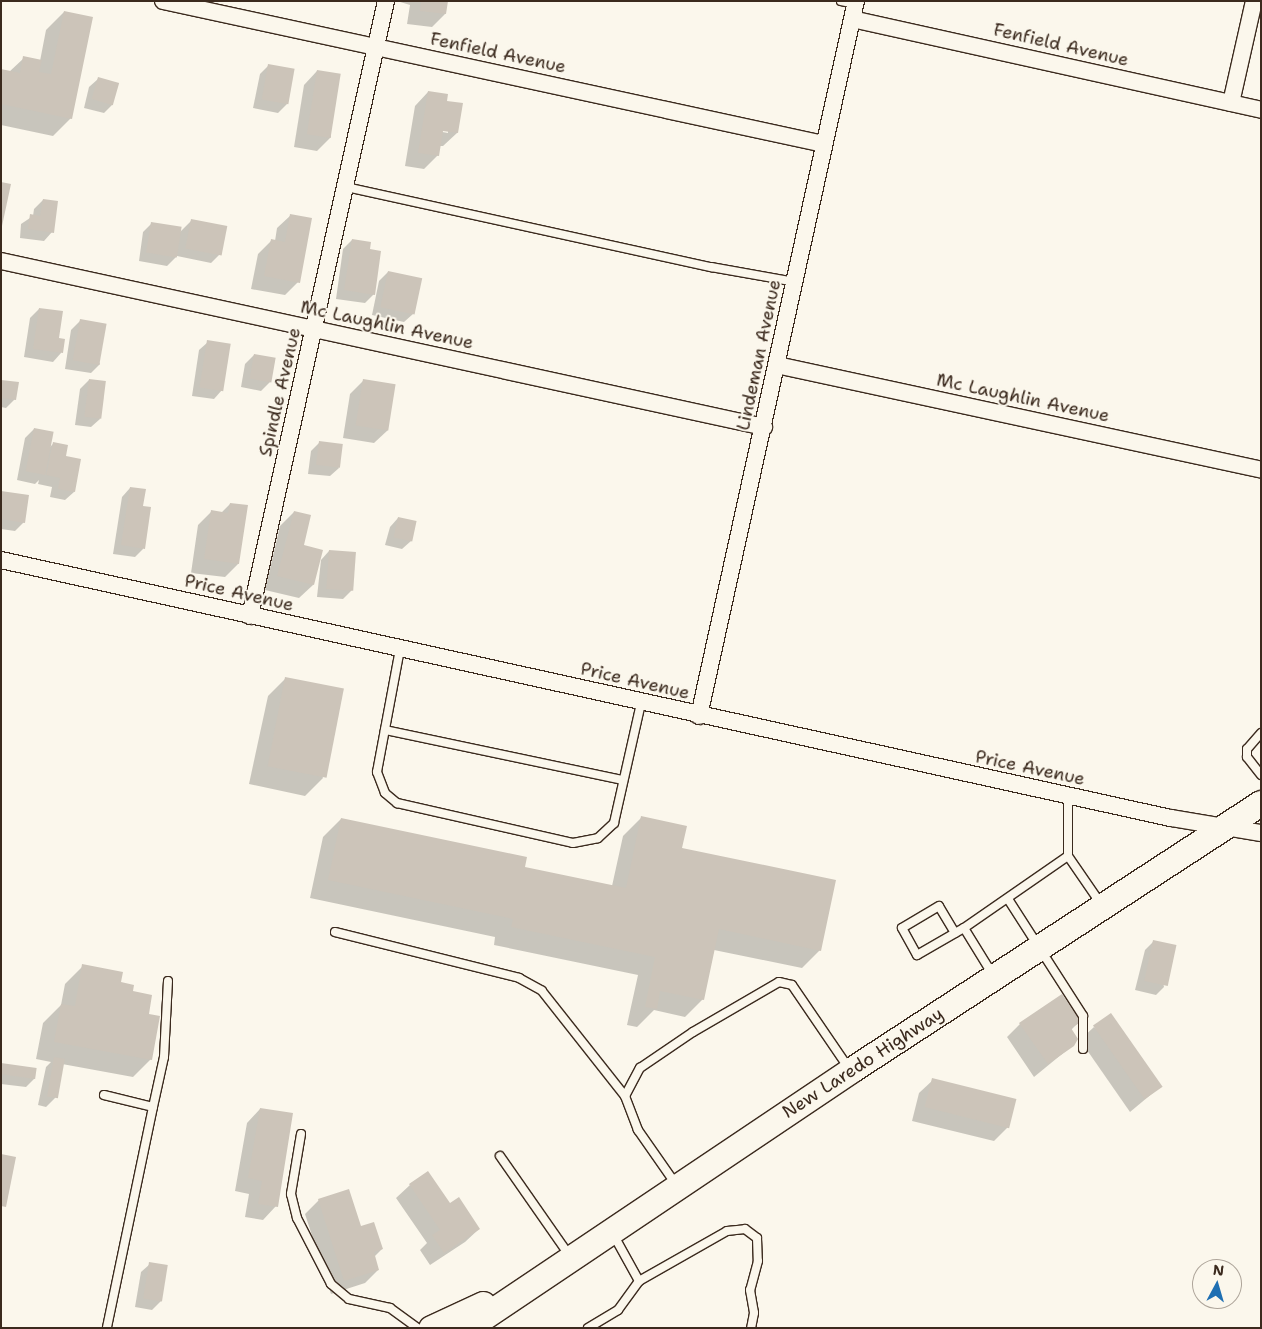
<!DOCTYPE html>
<style>
body{margin:0}
#map{position:relative;width:1262px;height:1329px;overflow:hidden;background:#fbf7ec;font-family:"Shantell Sans",sans-serif}
div>[style]{position:absolute}
.shadow>*{inset:0;background:#0003}
.building>*{inset:0;background:#ccc4b9;transform-origin:0 0}
.roads{filter:drop-shadow(1px 0 #3b2a1e) drop-shadow(-1px 0 #3b2a1e) drop-shadow(0 1px #3b2a1e) drop-shadow(0 -1px #3b2a1e)}
.service>*{height:8px;margin:-4px;padding:0 4px;transform-origin:4px;border-radius:4px;background:#fbf7ec}
.minor>*{height:16px;margin:-8px;padding:0 8px;transform-origin:8px;border-radius:8px;background:#fbf7ec}
.primary>*{height:25px;margin:-12.5px;padding:0 12.5px;transform-origin:12.5px;border-radius:12.5px;background:#fbf7ec}
span{translate:-50% -50%;white-space:nowrap;text-align:center;line-height:1.15;-webkit-text-stroke:4px #fbf7ec;paint-order:stroke}
.street-label{font-size:18px;color:#3b2a1e}
.frame{position:absolute;inset:0;border:2px solid #3b2a1e;pointer-events:none}
.north{position:absolute;left:1192px;top:1259px;width:50px;height:50px;box-sizing:border-box;background:#fbf7ec;border:1px solid #aea59a;border-radius:50%;rotate:6deg;font-size:14px;font-weight:700;line-height:20px;text-align:center;color:#3b2a1e}
.north::after{content:'';display:block;margin:auto;width:18px;height:22px;background:#1f6fb2;clip-path:polygon(50% 0,100% 100%,50% 72%,0 100%)}
</style>
<div id="map">
<div class="shadow">
<i style="clip-path:polygon(397px 1px,446px 1px,445px 14px,432px 27px,407px 24px,410px 5px)"></i>
<i style="clip-path:polygon(64px 12px,71px 118px,53px 136px,1px 125px,1px 71px,9px 72px,24px 58px,40px 61px,46px 30px)"></i>
<i style="clip-path:polygon(269px 65px,287px 104px,278px 113px,253px 108px,260px 74px)"></i>
<i style="clip-path:polygon(317px 71px,331px 137px,317px 151px,294px 147px,304px 85px)"></i>
<i style="clip-path:polygon(98px 79px,113px 104px,104px 113px,84px 108px,89px 87px)"></i>
<i style="clip-path:polygon(evenodd,428px 92px,446px 102px,462px 104px,457px 133px,443px 146px,440px 146px,438px 155px,424px 169px,405px 166px,415px 106px,428px 92px,448px 130px,448px 133px,437px 131px,448px 130px)"></i>
<i style="clip-path:polygon(43px 200px,52px 232px,44px 241px,20px 238px,21px 224px,33px 216px,34px 209px)"></i>
<i style="clip-path:polygon(291px 215px,298px 282px,285px 295px,251px 289px,258px 254px,271px 241px,275px 241px,277px 228px)"></i>
<i style="clip-path:polygon(191px 221px,220px 254px,211px 263px,177px 256px,167px 266px,139px 261px,143px 232px,152px 223px,180px 232px)"></i>
<i style="clip-path:polygon(352px 240px,369px 250px,374px 294px,365px 303px,336px 299px,343px 249px)"></i>
<i style="clip-path:polygon(388px 272px,413px 314px,404px 322px,372px 315px,379px 281px)"></i>
<i style="clip-path:polygon(39px 309px,58px 339px,61px 353px,53px 362px,24px 357px,30px 318px)"></i>
<i style="clip-path:polygon(80px 321px,100px 364px,91px 373px,65px 369px,71px 330px)"></i>
<i style="clip-path:polygon(208px 342px,222px 390px,214px 399px,192px 396px,199px 350px)"></i>
<i style="clip-path:polygon(254px 355px,270px 382px,261px 391px,241px 387px,245px 364px)"></i>
<i style="clip-path:polygon(89px 380px,100px 419px,91px 427px,75px 425px,80px 389px)"></i>
<i style="clip-path:polygon(364px 380px,388px 430px,374px 443px,343px 438px,350px 394px)"></i>
<i style="clip-path:polygon(1px 381px,15px 399px,6px 408px,1px 407px)"></i>
<i style="clip-path:polygon(34px 429px,49px 448px,53px 444px,65px 457px,74px 492px,65px 500px,50px 497px,52px 487px,38px 484px,39px 480px,35px 484px,17px 480px,25px 438px)"></i>
<i style="clip-path:polygon(320px 442px,339px 468px,330px 476px,308px 474px,311px 451px)"></i>
<i style="clip-path:polygon(130px 488px,142px 507px,143px 549px,135px 557px,113px 554px,122px 497px)"></i>
<i style="clip-path:polygon(1px 492px,24px 522px,15px 531px,1px 529px)"></i>
<i style="clip-path:polygon(230px 504px,238px 564px,225px 577px,191px 573px,198px 525px,211px 512px,221px 513px)"></i>
<i style="clip-path:polygon(294px 512px,313px 585px,299px 598px,265px 590px,280px 526px)"></i>
<i style="clip-path:polygon(398px 518px,411px 541px,402px 549px,385px 545px,390px 527px)"></i>
<i style="clip-path:polygon(329px 551px,352px 590px,343px 599px,317px 597px,321px 560px)"></i>
<i style="clip-path:polygon(286px 678px,323px 778px,305px 796px,249px 784px,268px 696px)"></i>
<i style="clip-path:polygon(641px 818px,820px 950px,802px 968px,714px 950px,703px 999px,685px 1017px,654px 1010px,637px 1027px,627px 1025px,638px 975px,494px 945px,495px 937px,310px 898px,323px 837px,341px 819px,524px 868px,612px 886px,623px 836px)"></i>
<i style="clip-path:polygon(1154px 941px,1164px 987px,1156px 995px,1135px 990px,1145px 950px)"></i>
<i style="clip-path:polygon(83px 966px,132px 992px,147px 1015px,151px 1059px,133px 1077px,62px 1064px,55px 1098px,46px 1107px,38px 1105px,46px 1067px,51px 1062px,36px 1059px,43px 1023px,61px 1005px,65px 984px)"></i>
<i style="clip-path:polygon(1079px 1022px,1071px 1030px,1073px 1045px,1034px 1077px,1007px 1037px,1020px 1024px)"></i>
<i style="clip-path:polygon(1094px 1027px,1160px 1087px,1130px 1112px,1080px 1040px)"></i>
<i style="clip-path:polygon(1px 1064px,35px 1078px,26px 1087px,1px 1084px)"></i>
<i style="clip-path:polygon(933px 1080px,1008px 1127px,994px 1141px,912px 1121px,919px 1093px)"></i>
<i style="clip-path:polygon(260px 1109px,276px 1206px,263px 1220px,245px 1217px,249px 1194px,235px 1191px,247px 1123px)"></i>
<i style="clip-path:polygon(410px 1185px,449px 1205px,479px 1229px,465px 1242px,430px 1265px,420px 1250px,427px 1243px,396px 1198px)"></i>
<i style="clip-path:polygon(319px 1200px,360px 1227px,382px 1249px,374px 1257px,378px 1270px,365px 1283px,331px 1294px,305px 1214px)"></i>
<i style="clip-path:polygon(150px 1264px,161px 1301px,152px 1310px,135px 1307px,141px 1272px)"></i>
</div>
<div class="building">
<i style="clip-path:polygon(421px 1px,448px 1px,446px 14px,420px 11px)"></i>
<i style="clip-path:polygon(64px 11px,93px 17px,72px 119px,1px 104px,1px 69px,20px 73px,23px 56px,42px 60px,39px 72px,51px 74px)"></i>
<i style="left:268px;top:64px;width:27px;height:36px;rotate:10deg"></i>
<i style="left:317px;top:70px;width:24px;height:65px;rotate:9deg"></i>
<i style="left:98px;top:77px;width:22px;height:23px;rotate:16deg"></i>
<i style="clip-path:polygon(428px 91px,448px 94px,447px 101px,463px 103px,458px 133px,443px 131px,439px 156px,418px 153px)"></i>
<i style="clip-path:polygon(1px 182px,11px 184px,2px 226px,1px 225px)"></i>
<i style="clip-path:polygon(43px 199px,58px 201px,54px 233px,28px 229px,30px 214px,40px 216px)"></i>
<i style="clip-path:polygon(290px 214px,312px 218px,300px 283px,264px 276px,271px 239px,285px 242px)"></i>
<i style="left:191px;top:219px;width:37px;height:30px;rotate:11deg"></i>
<i style="left:151px;top:222px;width:31px;height:31px;rotate:9deg"></i>
<i style="clip-path:polygon(352px 239px,371px 242px,370px 249px,381px 251px,375px 295px,344px 290px)"></i>
<i style="left:388px;top:271px;width:35px;height:37px;rotate:12deg"></i>
<i style="clip-path:polygon(39px 308px,63px 311px,59px 338px,65px 339px,63px 353px,33px 349px)"></i>
<i style="left:80px;top:319px;width:27px;height:42px;rotate:10deg"></i>
<i style="left:207px;top:340px;width:24px;height:48px;rotate:9deg"></i>
<i style="left:254px;top:354px;width:22px;height:25px;rotate:10deg"></i>
<i style="left:89px;top:379px;width:17px;height:38px;rotate:7deg"></i>
<i style="left:363px;top:379px;width:33px;height:47px;rotate:9deg"></i>
<i style="clip-path:polygon(1px 380px,19px 382px,16px 400px,1px 398px)"></i>
<i style="left:34px;top:428px;width:20px;height:44px;rotate:11deg"></i>
<i style="left:319px;top:441px;width:24px;height:24px;rotate:7deg"></i>
<i style="clip-path:polygon(53px 442px,68px 445px,66px 456px,81px 459px,75px 492px,58px 489px,60px 478px,46px 475px)"></i>
<i style="clip-path:polygon(130px 487px,146px 489px,143px 506px,151px 507px,145px 549px,121px 545px)"></i>
<i style="clip-path:polygon(1px 491px,29px 495px,25px 523px,1px 519px)"></i>
<i style="clip-path:polygon(230px 503px,248px 505px,239px 564px,204px 559px,211px 510px,228px 513px)"></i>
<i style="clip-path:polygon(294px 511px,311px 515px,304px 545px,323px 550px,314px 585px,277px 576px)"></i>
<i style="left:398px;top:517px;width:19px;height:21px;rotate:12deg"></i>
<i style="left:329px;top:550px;width:27px;height:39px;rotate:4deg"></i>
<i style="left:285px;top:677px;width:60px;height:91px;rotate:11deg"></i>
<i style="clip-path:polygon(641px 816px,687px 826px,682px 848px,836px 880px,821px 951px,719px 929px,704px 1000px,660px 991px,657px 1009px,645px 1007px,655px 957px,511px 927px,513px 919px,328px 880px,341px 818px,527px 857px,525px 867px,626px 888px)"></i>
<i style="left:1153px;top:940px;width:24px;height:42px;rotate:12deg"></i>
<i style="clip-path:polygon(82px 964px,123px 972px,121px 982px,134px 985px,133px 991px,152px 995px,149px 1014px,160px 1016px,152px 1060px,54px 1042px,61px 1004px,75px 1006px)"></i>
<i style="clip-path:polygon(1062px 994px,1081px 1022px,1071px 1028px,1078px 1039px,1074px 1046px,1048px 1064px,1019px 1023px)"></i>
<i style="left:1111px;top:1013px;width:90px;height:22px;rotate:55deg"></i>
<i style="left:54px;top:1057px;width:11px;height:40px;rotate:10deg"></i>
<i style="left:1px;top:1063px;width:36px;height:11px;rotate:8deg"></i>
<i style="left:932px;top:1078px;width:87px;height:30px;rotate:14deg"></i>
<i style="clip-path:polygon(260px 1108px,293px 1113px,278px 1207px,258px 1204px,262px 1181px,248px 1178px)"></i>
<i style="clip-path:polygon(1px 1154px,16px 1157px,6px 1207px,1px 1206px)"></i>
<i style="clip-path:polygon(428px 1171px,450px 1203px,459px 1197px,480px 1229px,444px 1253px,432px 1235px,440px 1230px,409px 1184px)"></i>
<i style="clip-path:polygon(349px 1189px,361px 1226px,374px 1222px,383px 1249px,374px 1252px,379px 1270px,344px 1281px,318px 1199px)"></i>
<i style="left:149px;top:1262px;width:19px;height:37px;rotate:9deg"></i>
</div>
<div class="roads">
<div class="service">
<i style="left:841px;top:1px;width:14px;rotate:12deg"></i>
<i style="left:346px;top:187px;width:374px;rotate:12.4deg"></i>
<i style="left:711px;top:267px;width:85px;rotate:10.1deg"></i>
<i style="left:400px;top:649px;width:125px;rotate:100.6deg"></i>
<i style="left:377px;top:772px;width:22px;rotate:69deg"></i>
<i style="left:385px;top:793px;width:16px;rotate:40deg"></i>
<i style="left:397px;top:803px;width:180px;rotate:12.8deg"></i>
<i style="left:573px;top:843px;width:25px;rotate:-11deg"></i>
<i style="left:598px;top:838px;width:22px;rotate:-43deg"></i>
<i style="left:614px;top:823px;width:123px;rotate:-77.3deg"></i>
<i style="left:385px;top:730px;width:243px;rotate:11.9deg"></i>
<i style="left:1261px;top:733px;width:21px;rotate:131deg"></i>
<i style="left:1247px;top:749px;width:8px;rotate:90deg"></i>
<i style="left:1247px;top:757px;width:23px;rotate:52deg"></i>
<i style="left:1068px;top:856px;width:58px;rotate:55.5deg"></i>
<i style="left:1008px;top:899px;width:139px;rotate:57.3deg"></i>
<i style="left:1083px;top:1016px;width:33px;rotate:90deg"></i>
<i style="left:964px;top:928px;width:55px;rotate:58.3deg"></i>
<i style="left:335px;top:932px;width:190px;rotate:14deg"></i>
<i style="left:519px;top:978px;width:26px;rotate:29deg"></i>
<i style="left:542px;top:991px;width:134px;rotate:51.7deg"></i>
<i style="left:955px;top:933px;width:31px;rotate:-121deg"></i>
<i style="left:939px;top:906px;width:43px;rotate:149.3deg"></i>
<i style="left:902px;top:928px;width:31px;rotate:61deg"></i>
<i style="left:917px;top:955px;width:54px;rotate:-29.9deg"></i>
<i style="left:964px;top:928px;width:126px;rotate:-34.7deg"></i>
<i style="left:1068px;top:856px;width:60px;rotate:-90deg"></i>
<i style="left:104px;top:1095px;width:50px;rotate:13.8deg"></i>
<i style="left:153px;top:1107px;width:226px;rotate:101.8deg"></i>
<i style="left:153px;top:1107px;width:51px;rotate:-77.6deg"></i>
<i style="left:164px;top:1057px;width:76px;rotate:-87deg"></i>
<i style="left:301px;top:1134px;width:61px;rotate:99.5deg"></i>
<i style="left:291px;top:1194px;width:25px;rotate:76deg"></i>
<i style="left:297px;top:1218px;width:74px;rotate:62.7deg"></i>
<i style="left:331px;top:1284px;width:23px;rotate:40deg"></i>
<i style="left:349px;top:1299px;width:42px;rotate:12.4deg"></i>
<i style="left:390px;top:1308px;width:34px;rotate:36deg"></i>
<i style="left:500px;top:1156px;width:121px;rotate:55.1deg"></i>
<i style="left:675px;top:1183px;width:65px;rotate:-124.9deg"></i>
<i style="left:638px;top:1130px;width:36px;rotate:-111deg"></i>
<i style="left:625px;top:1096px;width:32px;rotate:-62deg"></i>
<i style="left:640px;top:1068px;width:64px;rotate:-34.2deg"></i>
<i style="left:693px;top:1032px;width:99px;rotate:-30.2deg"></i>
<i style="left:779px;top:982px;width:13px;rotate:13deg"></i>
<i style="left:792px;top:985px;width:99px;rotate:55.7deg"></i>
<i style="left:613px;top:1234px;width:54px;rotate:61deg"></i>
<i style="left:588px;top:1328px;width:35px;rotate:-31deg"></i>
<i style="left:618px;top:1310px;width:36px;rotate:-54deg"></i>
<i style="left:639px;top:1281px;width:101px;rotate:-29.6deg"></i>
<i style="left:727px;top:1231px;width:18px;rotate:-6deg"></i>
<i style="left:745px;top:1229px;width:15px;rotate:37deg"></i>
<i style="left:757px;top:1238px;width:23px;rotate:88deg"></i>
<i style="left:758px;top:1261px;width:30px;rotate:105deg"></i>
<i style="left:750px;top:1290px;width:23px;rotate:80deg"></i>
<i style="left:754px;top:1313px;width:15px;rotate:101deg"></i>
</div>
<div class="minor">
<i style="left:163px;top:1px;width:676px;rotate:12.21deg"></i>
<i style="left:852px;top:19px;width:419px;rotate:12.5deg"></i>
<i style="left:1231px;top:103px;width:105px;rotate:-77.3deg"></i>
<i style="left:1px;top:261px;width:781px;rotate:12.27deg"></i>
<i style="left:777px;top:365px;width:495px;rotate:12.2deg"></i>
<i style="left:1px;top:560px;width:1198px;rotate:12.44deg"></i>
<i style="left:1171px;top:818px;width:91px;rotate:9.5deg"></i>
<i style="left:250px;top:616px;width:630px;rotate:-77.53deg"></i>
<i style="left:699px;top:716px;width:732px;rotate:-77.62deg"></i>
</div>
<div class="primary">
<i style="left:431px;top:1328px;width:57px;rotate:-24.8deg"></i>
<i style="left:467px;top:1328px;width:463px;rotate:-33.9deg"></i>
<i style="left:851px;top:1070px;width:489px;rotate:-33.1deg"></i>
</div>
</div>
<div class="street-label">
<span style="left:1061px;top:45px;rotate:13deg">Fenfield Avenue</span>
<span style="left:498px;top:53px;rotate:12deg">Fenfield Avenue</span>
<span style="left:387px;top:325px;rotate:12deg">Mc Laughlin Avenue</span>
<span style="left:759px;top:355px;rotate:-78deg">Lindeman Avenue</span>
<span style="left:280px;top:392px;rotate:-77deg">Spindle Avenue</span>
<span style="left:1023px;top:398px;rotate:12deg">Mc Laughlin Avenue</span>
<span style="left:239px;top:593px;rotate:13deg">Price Avenue</span>
<span style="left:635px;top:681px;rotate:13deg">Price Avenue</span>
<span style="left:1030px;top:768px;rotate:12deg">Price Avenue</span>
<span style="left:863px;top:1063px;rotate:-33deg">New Laredo Highway</span>
</div>
<div class="frame"></div>
<div class="north">N</div>
</div>
